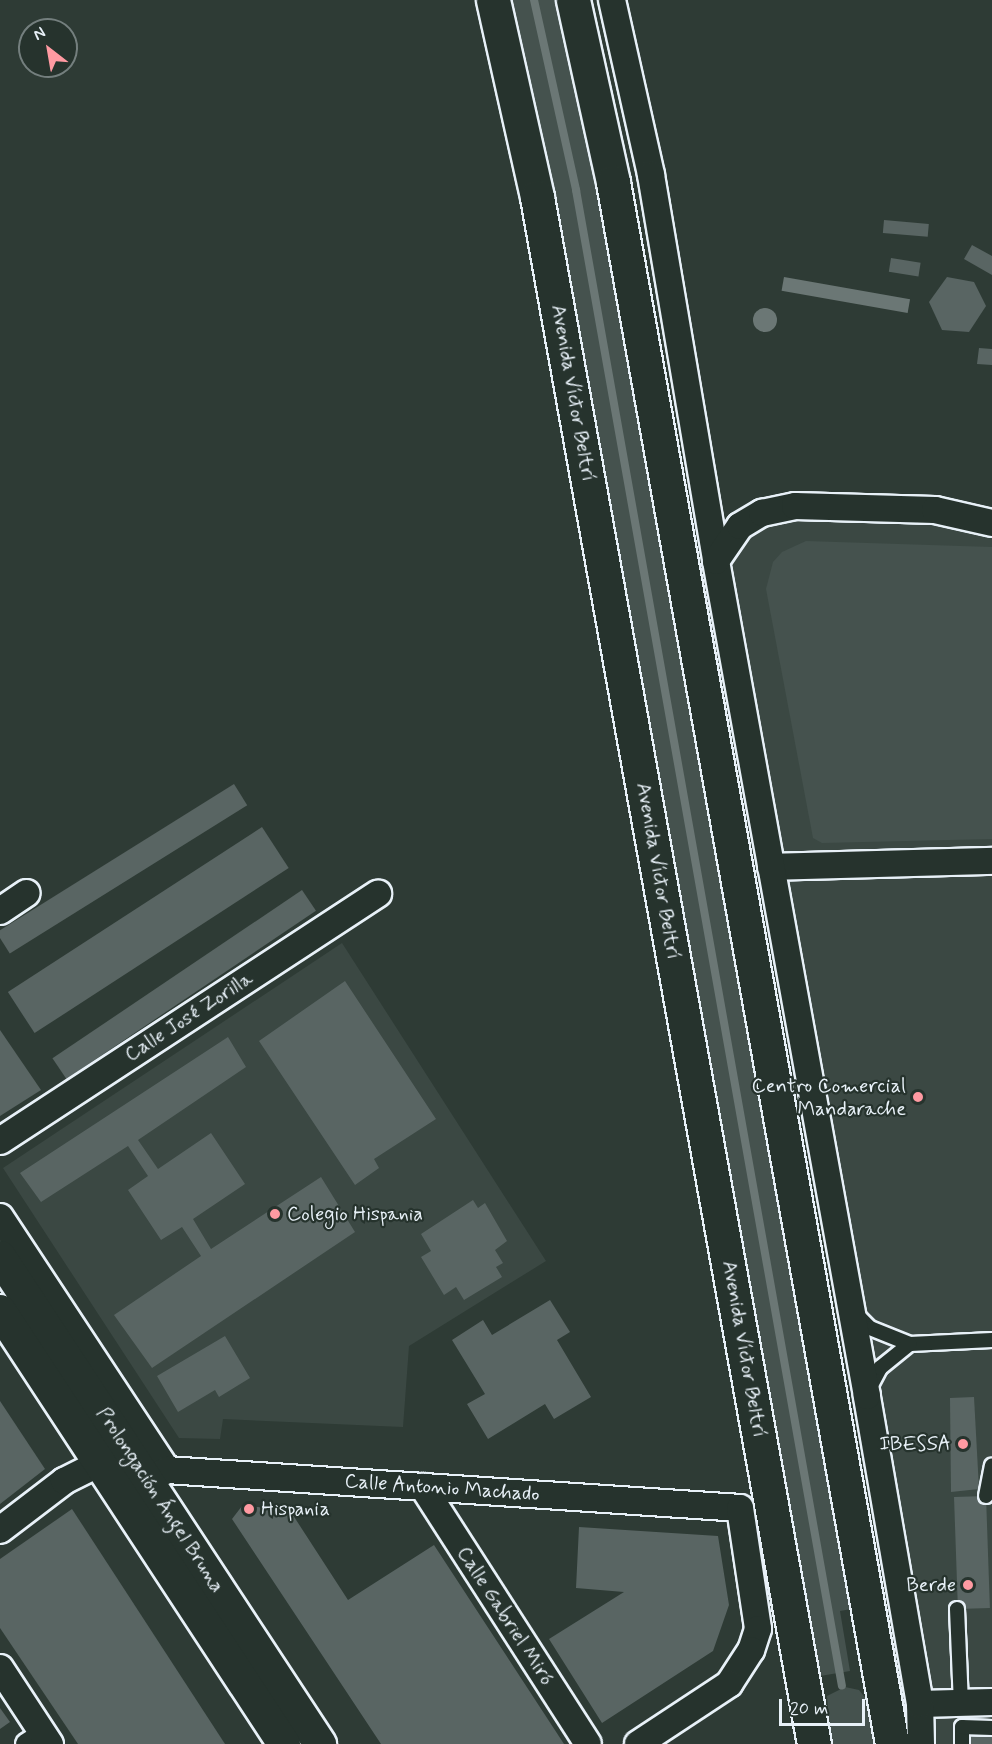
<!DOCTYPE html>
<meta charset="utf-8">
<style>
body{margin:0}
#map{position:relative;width:992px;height:1744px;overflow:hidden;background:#2e3b35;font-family:Mynerve,sans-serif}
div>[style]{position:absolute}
.built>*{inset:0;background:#3b4843}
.green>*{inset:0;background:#45524e}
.water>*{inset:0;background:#6b7775;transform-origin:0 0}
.round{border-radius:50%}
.stream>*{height:8px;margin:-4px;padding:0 4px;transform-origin:4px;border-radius:4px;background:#6b7775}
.building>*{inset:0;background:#596563;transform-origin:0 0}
.roads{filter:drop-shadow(2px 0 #e8f1f8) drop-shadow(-2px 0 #e8f1f8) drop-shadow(0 2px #e8f1f8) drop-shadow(0 -2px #e8f1f8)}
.service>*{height:14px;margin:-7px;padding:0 7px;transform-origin:7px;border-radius:7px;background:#26332d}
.pedestrian>*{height:20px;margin:-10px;padding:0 10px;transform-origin:10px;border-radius:10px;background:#26332d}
.minor>*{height:26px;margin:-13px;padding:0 13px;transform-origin:13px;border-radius:13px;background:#26332d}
.tertiary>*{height:32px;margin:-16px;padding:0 16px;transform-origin:16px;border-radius:16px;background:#26332d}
.primary>*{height:33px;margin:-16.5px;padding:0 16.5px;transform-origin:16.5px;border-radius:16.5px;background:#26332d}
.dots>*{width:16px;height:16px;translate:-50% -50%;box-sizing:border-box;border:3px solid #26332d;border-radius:50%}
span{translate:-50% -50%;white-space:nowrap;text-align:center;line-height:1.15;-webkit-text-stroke:4.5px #26332d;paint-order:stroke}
.street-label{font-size:20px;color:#e8f1f8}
.poi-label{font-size:20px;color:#e8f1f8}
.right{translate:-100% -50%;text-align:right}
.left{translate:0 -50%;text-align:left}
.north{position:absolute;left:18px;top:18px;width:60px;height:60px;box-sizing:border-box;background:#26332d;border:2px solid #747f7e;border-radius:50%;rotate:329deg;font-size:16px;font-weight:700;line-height:24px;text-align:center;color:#e8f1f8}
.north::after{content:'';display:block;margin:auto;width:21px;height:27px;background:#ff9aa2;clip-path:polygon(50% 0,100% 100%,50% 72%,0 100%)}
.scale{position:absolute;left:779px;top:1699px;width:86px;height:27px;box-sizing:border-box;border:3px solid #e8f1f8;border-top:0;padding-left:8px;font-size:18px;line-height:21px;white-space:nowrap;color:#e8f1f8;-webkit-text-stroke:4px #26332d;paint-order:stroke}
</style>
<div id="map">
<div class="built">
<i style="clip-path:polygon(762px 513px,992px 523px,992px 1744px,921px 1744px,767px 847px,726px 541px)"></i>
<i style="clip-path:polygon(342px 943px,546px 1261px,409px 1346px,403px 1427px,223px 1419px,220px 1439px,179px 1438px,3px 1168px)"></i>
</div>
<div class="green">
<i style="clip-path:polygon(493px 0,573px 0,868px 1606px,840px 1611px,850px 1671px,802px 1679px)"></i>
<i style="clip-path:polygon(806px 541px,992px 547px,992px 839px,822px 843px,813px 838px,766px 589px,773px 562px,782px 552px)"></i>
<i style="clip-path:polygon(845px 1687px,859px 1690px,867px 1700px,874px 1744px,831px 1744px,827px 1696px)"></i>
</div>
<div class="water">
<i style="left:784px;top:277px;width:128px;height:14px;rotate:10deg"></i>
<i class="round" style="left:753px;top:308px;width:24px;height:24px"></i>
</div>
<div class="stream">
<i style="left:534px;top:0;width:195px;rotate:77.5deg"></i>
<i style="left:576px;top:190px;width:1519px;rotate:79.92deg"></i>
</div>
<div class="building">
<i style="left:884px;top:220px;width:45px;height:13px;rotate:5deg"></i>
<i style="clip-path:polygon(972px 245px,992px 256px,992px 275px,964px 259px)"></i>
<i style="left:891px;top:258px;width:30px;height:14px;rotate:9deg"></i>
<i style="clip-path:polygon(947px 277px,974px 282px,986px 306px,969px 332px,942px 330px,929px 302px)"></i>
<i style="clip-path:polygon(979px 348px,992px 349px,992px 365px,977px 364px)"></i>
<i style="left:234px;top:784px;width:25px;height:280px;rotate:58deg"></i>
<i style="left:262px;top:827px;width:49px;height:303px;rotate:57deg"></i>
<i style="left:302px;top:890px;width:25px;height:301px;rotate:56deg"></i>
<i style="clip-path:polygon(345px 981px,436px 1119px,374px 1159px,379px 1168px,355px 1185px,259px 1041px)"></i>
<i style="clip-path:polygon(0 1030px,41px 1090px,0 1116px)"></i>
<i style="clip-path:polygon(228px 1037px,246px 1067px,138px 1140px,158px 1169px,211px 1133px,245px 1184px,193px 1219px,211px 1249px,321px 1177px,355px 1232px,152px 1368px,114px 1315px,201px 1256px,182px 1227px,161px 1240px,128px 1190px,148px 1176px,128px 1146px,41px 1202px,20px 1173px)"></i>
<i style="clip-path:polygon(473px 1200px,478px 1208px,485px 1203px,507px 1241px,495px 1250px,503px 1263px,496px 1267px,502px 1277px,464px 1300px,456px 1287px,444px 1295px,421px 1257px,431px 1251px,421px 1234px)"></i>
<i style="clip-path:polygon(550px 1300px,570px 1332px,557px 1340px,591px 1397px,554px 1419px,545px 1404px,488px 1439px,467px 1404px,485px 1394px,452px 1340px,483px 1320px,492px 1335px)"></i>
<i style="clip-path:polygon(225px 1336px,250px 1378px,219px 1397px,215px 1390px,178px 1412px,157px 1376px)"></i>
<i style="clip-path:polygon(974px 1397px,979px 1489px,951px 1492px,950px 1398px)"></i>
<i style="clip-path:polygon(0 1401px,45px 1469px,0 1504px)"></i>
<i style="left:986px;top:1496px;width:112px;height:32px;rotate:88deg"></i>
<i style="clip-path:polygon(242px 1506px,289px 1509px,348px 1600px,434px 1545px,564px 1744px,381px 1744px,232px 1519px)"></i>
<i style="clip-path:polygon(72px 1509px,115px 1575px,225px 1744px,78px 1744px,0 1628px,0 1559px)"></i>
<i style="clip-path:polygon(579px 1527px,718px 1536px,729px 1605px,713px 1651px,602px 1723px,549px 1639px,624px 1592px,576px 1588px)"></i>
<i style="clip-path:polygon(0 1708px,10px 1722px,0 1729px)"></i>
<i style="clip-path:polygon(971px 1734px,992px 1736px,992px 1744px,970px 1744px)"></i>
</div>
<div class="roads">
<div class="service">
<i style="left:855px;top:1313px;width:21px;rotate:45deg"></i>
<i style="left:870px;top:1328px;width:43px;rotate:21.8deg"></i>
<i style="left:910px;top:1344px;width:82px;rotate:-2.8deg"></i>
<i style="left:869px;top:1389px;width:24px;rotate:-62deg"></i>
<i style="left:880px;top:1368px;width:38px;rotate:-39deg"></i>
<i style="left:986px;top:1496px;width:31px;rotate:-79deg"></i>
<i style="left:957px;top:1609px;width:94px;rotate:87.6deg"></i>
<i style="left:962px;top:1744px;width:17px;rotate:-90deg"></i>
<i style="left:962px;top:1727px;width:30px;rotate:2deg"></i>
</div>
<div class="pedestrian">
<i style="left:26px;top:1744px;width:20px;rotate:-33deg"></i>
</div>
<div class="minor">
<i style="left:612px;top:0;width:179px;rotate:77.4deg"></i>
<i style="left:651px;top:175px;width:391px;rotate:80.4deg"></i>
<i style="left:771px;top:867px;width:221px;rotate:-1.6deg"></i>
<i style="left:0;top:911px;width:32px;rotate:-34deg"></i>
<i style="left:0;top:1141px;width:452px;rotate:-33.2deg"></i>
<i style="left:0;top:1217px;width:303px;rotate:56.6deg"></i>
<i style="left:147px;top:1481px;width:23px;rotate:-29deg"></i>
<i style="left:167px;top:1470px;width:574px;rotate:3.79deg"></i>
<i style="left:740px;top:1508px;width:122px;rotate:81.5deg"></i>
<i style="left:758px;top:1629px;width:22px;rotate:108deg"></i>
<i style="left:751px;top:1650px;width:40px;rotate:122.9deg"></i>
<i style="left:729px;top:1684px;width:109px;rotate:146.6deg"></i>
<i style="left:423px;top:1487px;width:305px;rotate:57.3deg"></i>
<i style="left:0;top:1530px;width:81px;rotate:-37.4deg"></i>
<i style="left:64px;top:1481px;width:40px;rotate:-26.6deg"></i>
<i style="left:0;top:1668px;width:91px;rotate:56.7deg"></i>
<i style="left:920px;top:1704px;width:72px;rotate:-1.6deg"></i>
<i style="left:921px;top:1744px;width:40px;rotate:-91.4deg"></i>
<i style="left:920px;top:1704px;width:313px;rotate:-99.8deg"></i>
<i style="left:867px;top:1396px;width:849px;rotate:-100.25deg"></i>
<i style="left:716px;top:561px;width:42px;rotate:-55.6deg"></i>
<i style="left:740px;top:526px;width:26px;rotate:-31deg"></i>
<i style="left:762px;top:513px;width:34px;rotate:-12deg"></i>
<i style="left:795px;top:506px;width:140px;rotate:1.6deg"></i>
<i style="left:935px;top:510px;width:58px;rotate:12.8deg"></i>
</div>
<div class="tertiary">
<i style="left:0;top:1257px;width:583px;rotate:56.69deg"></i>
<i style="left:0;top:1311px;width:518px;rotate:56.74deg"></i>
</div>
<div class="primary">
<i style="left:493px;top:0;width:202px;rotate:77.4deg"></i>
<i style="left:537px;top:197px;width:1572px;rotate:79.85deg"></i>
<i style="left:573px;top:0;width:186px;rotate:77.6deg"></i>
<i style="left:613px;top:182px;width:1587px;rotate:79.87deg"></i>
</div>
</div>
<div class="dots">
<i style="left:918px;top:1097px;background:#ff9aa2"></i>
<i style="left:275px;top:1214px;background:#ff9aa2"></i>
<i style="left:963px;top:1444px;background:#ff9aa2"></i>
<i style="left:249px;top:1509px;background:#ff9aa2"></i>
<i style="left:968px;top:1585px;background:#ff9aa2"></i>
</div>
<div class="street-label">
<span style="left:573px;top:393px;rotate:80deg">Avenida Víctor Beltrí</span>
<span style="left:658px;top:871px;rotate:80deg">Avenida Víctor Beltrí</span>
<span style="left:189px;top:1017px;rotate:-33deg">Calle José Zorilla</span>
<span style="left:744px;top:1349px;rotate:80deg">Avenida Víctor Beltrí</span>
<span style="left:442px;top:1488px;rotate:4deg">Calle Antonio Machado</span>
<span style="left:160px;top:1500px;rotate:57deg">Prolongación Ángel Bruna</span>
<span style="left:505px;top:1616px;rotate:57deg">Calle Gabriel Miró</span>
</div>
<div class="poi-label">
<span class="right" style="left:906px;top:1098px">Centro Comercial<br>Mandarache</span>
<span class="left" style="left:287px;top:1214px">Colegio Hispania</span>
<span class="right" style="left:951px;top:1444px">IBESSA</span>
<span class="left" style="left:261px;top:1509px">Hispania</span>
<span class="right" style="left:956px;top:1585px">Berde</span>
</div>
<div class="north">N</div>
<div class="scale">20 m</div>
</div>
